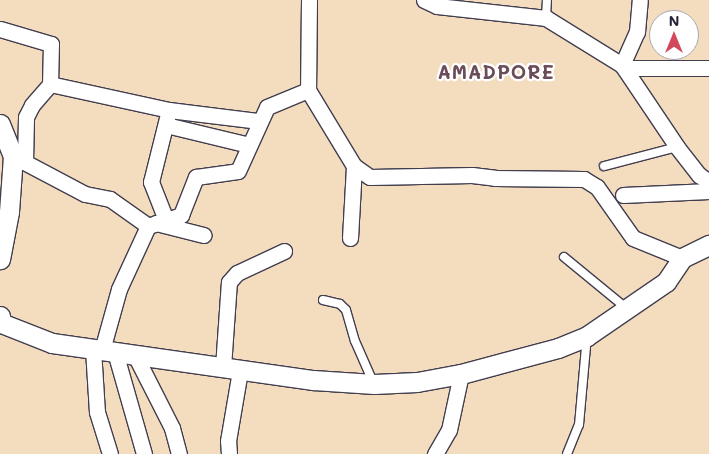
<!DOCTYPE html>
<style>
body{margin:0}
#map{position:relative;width:709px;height:454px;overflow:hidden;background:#f4dcbe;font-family:Mali,sans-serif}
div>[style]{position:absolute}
.roads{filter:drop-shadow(1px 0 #423e4f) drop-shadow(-1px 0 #423e4f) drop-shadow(0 1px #423e4f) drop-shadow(0 -1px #423e4f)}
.service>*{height:8px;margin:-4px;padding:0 4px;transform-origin:4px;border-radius:4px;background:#fff}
.minor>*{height:15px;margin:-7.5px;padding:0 7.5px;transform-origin:7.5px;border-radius:7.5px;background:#fff}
.tertiary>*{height:19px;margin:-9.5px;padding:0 9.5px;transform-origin:9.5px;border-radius:9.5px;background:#fff}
span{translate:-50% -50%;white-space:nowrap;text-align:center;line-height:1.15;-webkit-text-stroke:4.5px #fff;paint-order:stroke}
.district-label{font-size:19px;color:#6a4d58;font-weight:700;letter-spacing:1px}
.north{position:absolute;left:649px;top:10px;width:50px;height:50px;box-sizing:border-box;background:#fff;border:1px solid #a7a7b1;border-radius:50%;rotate:0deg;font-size:14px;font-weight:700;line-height:20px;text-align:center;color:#22223b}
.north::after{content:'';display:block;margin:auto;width:18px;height:22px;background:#d1495b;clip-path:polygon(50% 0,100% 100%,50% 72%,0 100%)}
</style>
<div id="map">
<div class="roads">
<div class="service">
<i style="left:546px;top:18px;width:18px;rotate:-87deg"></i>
<i style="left:604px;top:166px;width:75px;rotate:-14.6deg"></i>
<i style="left:564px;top:257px;width:80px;rotate:39.4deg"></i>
<i style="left:323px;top:300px;width:17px;rotate:13deg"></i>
<i style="left:340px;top:304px;width:8px;rotate:45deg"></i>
<i style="left:346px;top:310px;width:32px;rotate:74deg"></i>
<i style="left:355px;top:341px;width:45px;rotate:66.3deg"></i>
<i style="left:567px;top:454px;width:31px;rotate:-68deg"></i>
<i style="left:579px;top:425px;width:89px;rotate:-84.9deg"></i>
</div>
<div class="minor">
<i style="left:309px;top:0;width:90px;rotate:90.6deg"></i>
<i style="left:308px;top:90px;width:89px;rotate:58.8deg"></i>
<i style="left:354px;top:166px;width:19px;rotate:35deg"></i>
<i style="left:370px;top:177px;width:102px;rotate:-1.1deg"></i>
<i style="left:472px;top:175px;width:23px;rotate:7deg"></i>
<i style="left:495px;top:178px;width:89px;rotate:0.6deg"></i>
<i style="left:584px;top:179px;width:15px;rotate:32deg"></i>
<i style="left:597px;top:187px;width:62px;rotate:54.8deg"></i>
<i style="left:633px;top:238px;width:53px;rotate:22.2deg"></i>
<i style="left:424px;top:0;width:14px;rotate:25deg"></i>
<i style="left:437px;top:6px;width:110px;rotate:6.3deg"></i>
<i style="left:546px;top:18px;width:89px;rotate:31.7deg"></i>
<i style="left:622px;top:65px;width:99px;rotate:56.1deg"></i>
<i style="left:677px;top:147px;width:36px;rotate:52deg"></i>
<i style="left:699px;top:175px;width:12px;rotate:35deg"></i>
<i style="left:0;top:29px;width:53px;rotate:16.4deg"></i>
<i style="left:51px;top:44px;width:40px;rotate:91.4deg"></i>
<i style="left:50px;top:84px;width:122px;rotate:12.3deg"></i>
<i style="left:169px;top:110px;width:91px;rotate:7deg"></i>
<i style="left:622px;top:65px;width:36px;rotate:-66deg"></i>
<i style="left:637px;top:32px;width:32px;rotate:-85deg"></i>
<i style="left:625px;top:68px;width:84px"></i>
<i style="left:166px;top:125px;width:85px;rotate:13.5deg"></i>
<i style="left:13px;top:156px;width:81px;rotate:27.8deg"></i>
<i style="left:85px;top:194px;width:25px;rotate:11deg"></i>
<i style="left:110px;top:199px;width:47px;rotate:35.4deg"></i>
<i style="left:25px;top:162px;width:45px;rotate:-88.7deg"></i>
<i style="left:26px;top:117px;width:13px;rotate:-63deg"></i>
<i style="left:32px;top:105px;width:28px;rotate:-49deg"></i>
<i style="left:623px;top:195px;width:86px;rotate:-2.7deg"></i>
<i style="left:166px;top:220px;width:41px;rotate:-111.5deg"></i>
<i style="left:151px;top:182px;width:74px;rotate:-76deg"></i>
<i style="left:156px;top:223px;width:49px;rotate:14.3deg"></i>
<i style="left:350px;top:238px;width:72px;rotate:-86.8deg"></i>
<i style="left:93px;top:349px;width:63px;rotate:86.4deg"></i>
<i style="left:97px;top:412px;width:44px;rotate:72.8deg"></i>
<i style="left:102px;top:350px;width:63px;rotate:-74.4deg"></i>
<i style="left:119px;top:289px;width:69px;rotate:-65.3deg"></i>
<i style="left:148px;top:226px;width:35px;rotate:-18deg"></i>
<i style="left:181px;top:215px;width:41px;rotate:-68.5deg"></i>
<i style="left:196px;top:177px;width:42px;rotate:-8.1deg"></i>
<i style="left:238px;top:171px;width:70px;rotate:-65.6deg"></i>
<i style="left:267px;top:107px;width:44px;rotate:-22.5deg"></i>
<i style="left:115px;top:352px;width:106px;rotate:74.1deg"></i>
<i style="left:135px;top:355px;width:82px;rotate:63.1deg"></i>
<i style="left:172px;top:428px;width:27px;rotate:75deg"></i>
<i style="left:223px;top:367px;width:85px;rotate:-86deg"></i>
<i style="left:229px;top:282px;width:12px;rotate:-48deg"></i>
<i style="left:237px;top:273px;width:52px;rotate:-25.1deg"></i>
<i style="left:229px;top:454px;width:13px;rotate:-94deg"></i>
<i style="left:228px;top:441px;width:71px;rotate:-80.3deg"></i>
<i style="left:435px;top:454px;width:28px;rotate:-60deg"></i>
<i style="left:449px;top:430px;width:57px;rotate:-77.9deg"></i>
</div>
<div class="tertiary">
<i style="left:0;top:124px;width:35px;rotate:68deg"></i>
<i style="left:13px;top:156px;width:56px;rotate:94.1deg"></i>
<i style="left:9px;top:212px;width:48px;rotate:100.8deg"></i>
<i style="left:0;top:316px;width:7px;rotate:82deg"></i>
<i style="left:1px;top:323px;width:55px;rotate:21.4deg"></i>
<i style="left:52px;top:343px;width:264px;rotate:8.1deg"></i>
<i style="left:313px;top:380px;width:61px;rotate:3.8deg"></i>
<i style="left:374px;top:384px;width:43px;rotate:-2.7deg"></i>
<i style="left:417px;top:382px;width:45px;rotate:-10.3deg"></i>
<i style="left:461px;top:374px;width:100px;rotate:-15deg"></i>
<i style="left:558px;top:348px;width:31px;rotate:-22deg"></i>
<i style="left:587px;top:336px;width:96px;rotate:-34.4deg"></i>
<i style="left:666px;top:282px;width:29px;rotate:-56deg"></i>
<i style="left:682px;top:258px;width:30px;rotate:-26deg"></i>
</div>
</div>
<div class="district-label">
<span style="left:496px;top:72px">AMADPORE</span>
</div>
<div class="north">N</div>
</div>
